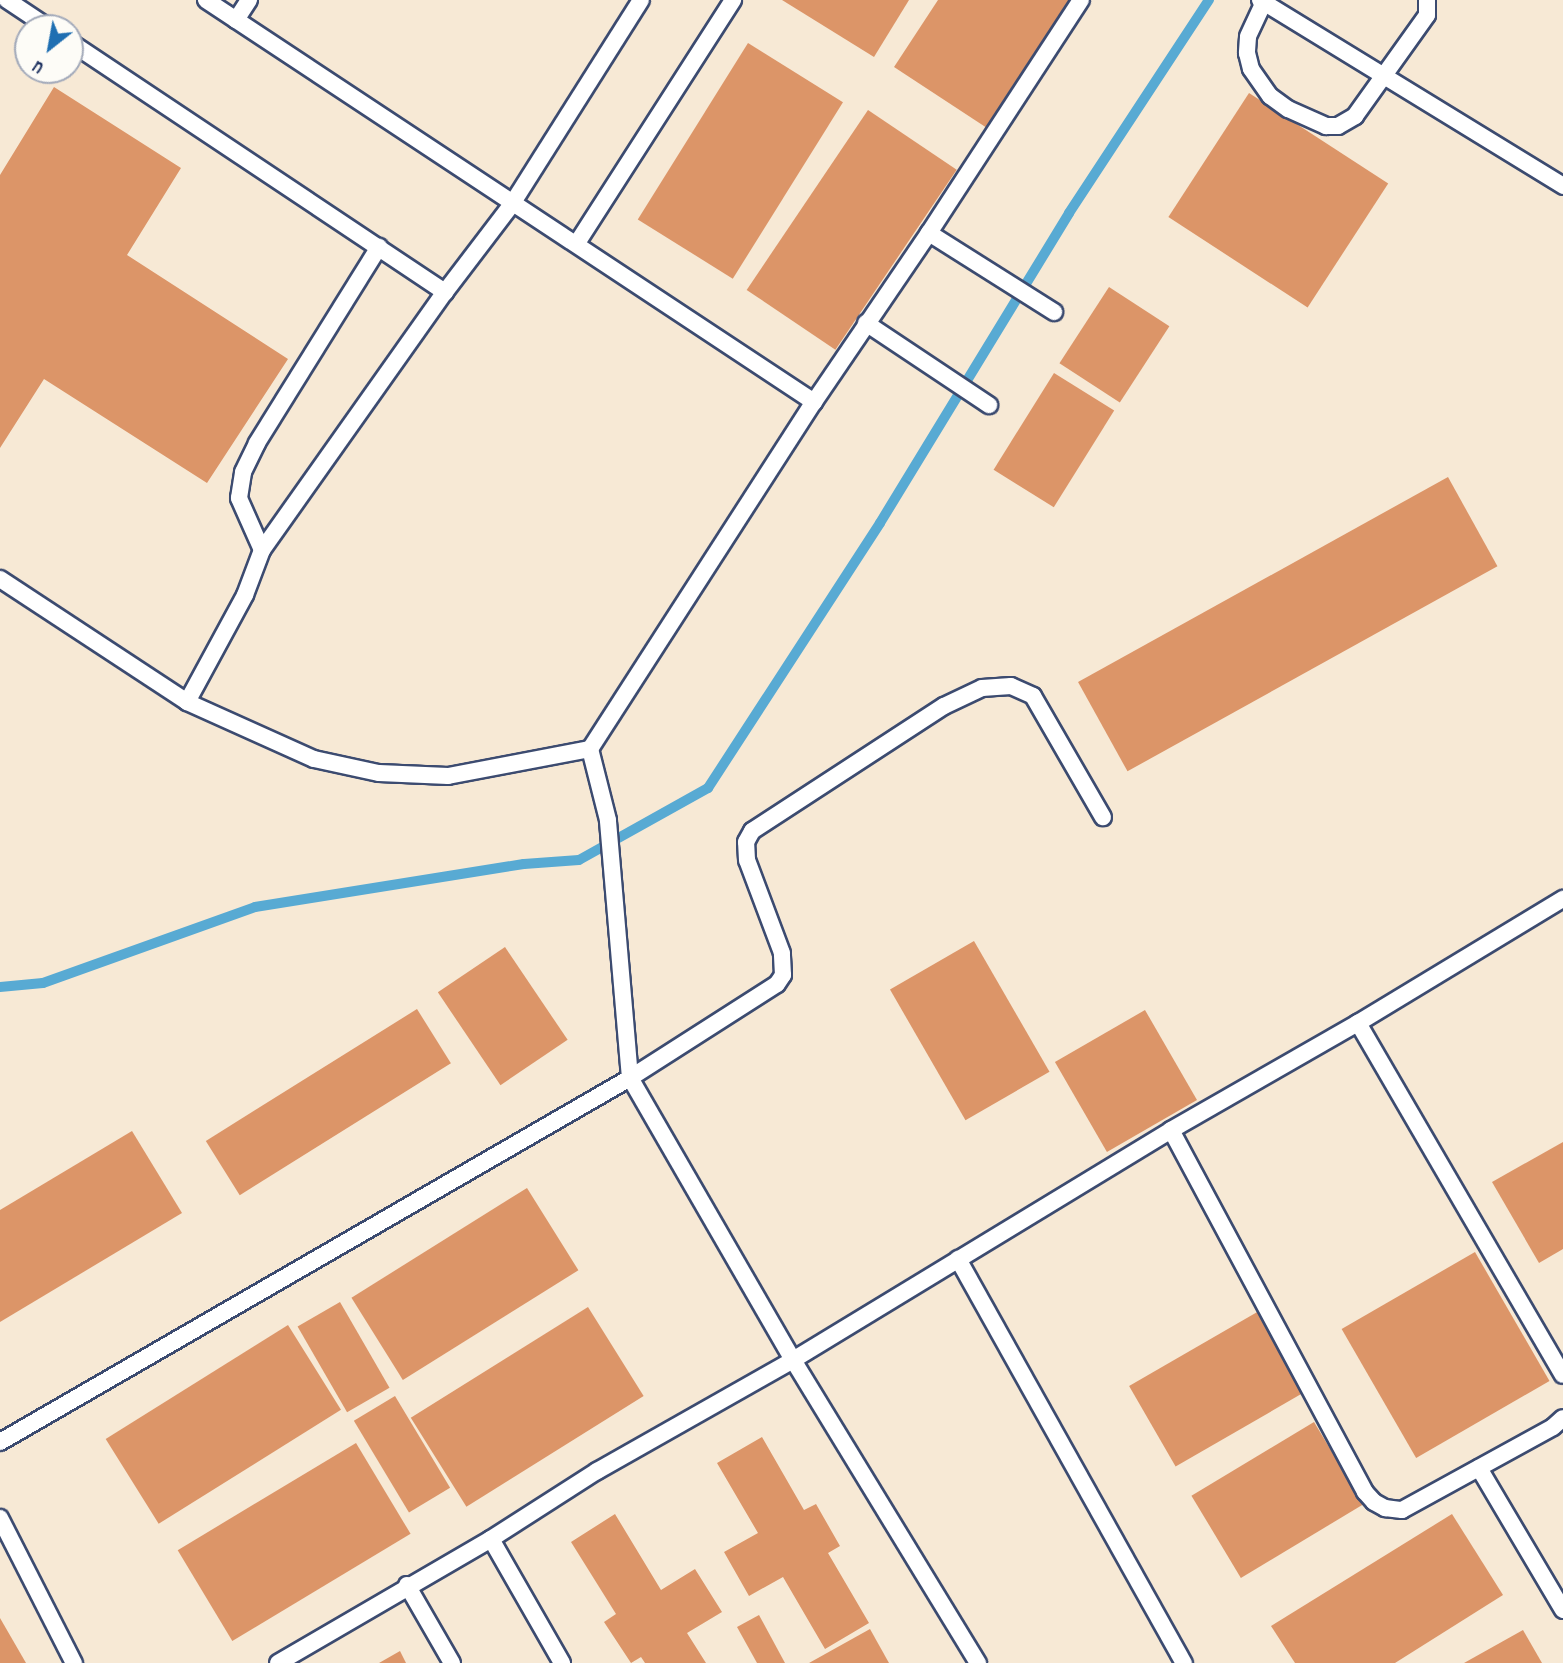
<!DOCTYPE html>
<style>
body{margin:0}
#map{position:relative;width:1563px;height:1663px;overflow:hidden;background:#f7e9d5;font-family:Dekko,sans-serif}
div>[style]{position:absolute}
.stream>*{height:10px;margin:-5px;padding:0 5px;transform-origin:5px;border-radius:5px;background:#58aad3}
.building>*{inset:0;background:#dc9568;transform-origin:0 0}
.roads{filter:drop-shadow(2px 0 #3c4b70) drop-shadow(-2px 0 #3c4b70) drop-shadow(0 2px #3c4b70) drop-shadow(0 -2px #3c4b70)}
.service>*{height:16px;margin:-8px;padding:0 8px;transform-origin:8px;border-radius:8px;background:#fff}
span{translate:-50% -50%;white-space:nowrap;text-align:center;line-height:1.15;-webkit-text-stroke:5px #fdfcf7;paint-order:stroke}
.north{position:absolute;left:14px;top:14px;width:70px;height:70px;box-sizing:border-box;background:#fdfcf7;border:2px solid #a3aaba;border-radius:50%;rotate:211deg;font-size:19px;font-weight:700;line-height:28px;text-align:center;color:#1b2f5e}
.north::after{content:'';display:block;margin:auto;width:24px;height:32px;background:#1f6fb2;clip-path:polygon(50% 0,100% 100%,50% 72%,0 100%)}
</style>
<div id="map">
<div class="stream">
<i style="left:0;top:987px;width:43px;rotate:-5.3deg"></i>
<i style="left:43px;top:983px;width:225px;rotate:-19.7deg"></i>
<i style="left:255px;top:907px;width:272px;rotate:-9.1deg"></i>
<i style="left:524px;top:864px;width:55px;rotate:-4.2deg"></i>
<i style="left:579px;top:860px;width:148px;rotate:-29.2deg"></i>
<i style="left:708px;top:788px;width:316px;rotate:-57deg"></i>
<i style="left:880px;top:523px;width:363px;rotate:-58.6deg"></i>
<i style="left:1069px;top:213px;width:255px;rotate:-56.7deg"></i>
</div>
<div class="building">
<i style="clip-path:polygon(782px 0,909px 0,874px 57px)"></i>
<i style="clip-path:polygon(938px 0,1071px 0,987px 128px,894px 67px)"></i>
<i style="left:748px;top:43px;width:112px;height:208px;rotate:32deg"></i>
<i style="clip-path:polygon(54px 87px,181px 168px,127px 255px,288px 359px,207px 483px,44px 379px,0 448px,0 175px)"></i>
<i style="left:1249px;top:93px;width:166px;height:148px;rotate:33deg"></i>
<i style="left:868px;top:110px;width:107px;height:217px;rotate:34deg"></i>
<i style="left:1109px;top:287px;width:72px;height:91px;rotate:33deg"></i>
<i style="left:1054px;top:373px;width:71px;height:114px;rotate:32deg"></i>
<i style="left:1448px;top:477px;width:102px;height:423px;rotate:61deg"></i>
<i style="left:974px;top:941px;width:151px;height:97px;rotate:60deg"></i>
<i style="left:505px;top:947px;width:112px;height:81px;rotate:56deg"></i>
<i style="left:417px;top:1009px;width:64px;height:249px;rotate:58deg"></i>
<i style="left:1145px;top:1010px;width:104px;height:104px;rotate:60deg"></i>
<i style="clip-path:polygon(132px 1131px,182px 1213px,0 1322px,0 1210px)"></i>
<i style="clip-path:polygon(1563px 1142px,1563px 1249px,1539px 1263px,1492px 1182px)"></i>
<i style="left:527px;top:1188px;width:97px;height:207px;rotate:58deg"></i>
<i style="left:1475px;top:1252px;width:149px;height:154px;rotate:60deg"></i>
<i style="left:340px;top:1302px;width:99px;height:49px;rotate:60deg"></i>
<i style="left:588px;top:1307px;width:105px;height:209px;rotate:58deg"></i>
<i style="left:1259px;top:1311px;width:93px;height:150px;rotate:60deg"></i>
<i style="left:288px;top:1325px;width:100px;height:215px;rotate:58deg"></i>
<i style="left:395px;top:1396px;width:107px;height:48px;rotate:59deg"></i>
<i style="left:1314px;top:1422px;width:96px;height:143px;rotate:59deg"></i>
<i style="clip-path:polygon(762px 1437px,804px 1510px,816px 1504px,840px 1546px,828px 1553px,869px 1623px,825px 1649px,783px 1577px,749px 1596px,724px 1552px,758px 1533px,717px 1463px)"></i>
<i style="left:356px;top:1443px;width:106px;height:208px;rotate:59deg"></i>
<i style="clip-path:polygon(615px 1514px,661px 1590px,695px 1569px,722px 1612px,687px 1633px,706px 1663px,645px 1663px,641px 1657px,631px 1663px,604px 1622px,616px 1614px,571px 1542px)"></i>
<i style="clip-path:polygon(1452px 1514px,1503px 1595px,1395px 1663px,1295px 1663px,1271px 1626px)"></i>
<i style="clip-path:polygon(759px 1615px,785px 1663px,757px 1663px,737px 1627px)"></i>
<i style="clip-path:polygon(0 1618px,26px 1663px,0 1663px)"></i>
<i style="clip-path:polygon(870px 1629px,889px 1663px,809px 1663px)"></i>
<i style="clip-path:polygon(1523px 1630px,1542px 1663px,1464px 1663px)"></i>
<i style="clip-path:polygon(400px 1651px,406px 1663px,379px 1663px)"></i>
</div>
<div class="roads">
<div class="service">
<i style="left:7px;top:0;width:50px;rotate:33.7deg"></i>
<i style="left:206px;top:0;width:729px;rotate:33.47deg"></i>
<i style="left:1260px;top:0;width:356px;rotate:31.5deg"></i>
<i style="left:1264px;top:2px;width:38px;rotate:115deg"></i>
<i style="left:1248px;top:37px;width:16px;rotate:94deg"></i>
<i style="left:1247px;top:53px;width:16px;rotate:76deg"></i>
<i style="left:1251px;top:69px;width:33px;rotate:55deg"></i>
<i style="left:1270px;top:96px;width:22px;rotate:36deg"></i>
<i style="left:1288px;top:109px;width:42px;rotate:24.1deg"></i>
<i style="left:1326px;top:126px;width:12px"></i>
<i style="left:1338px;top:126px;width:20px;rotate:-30deg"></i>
<i style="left:1355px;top:116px;width:124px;rotate:-54.5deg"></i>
<i style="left:1427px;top:15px;width:15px;rotate:-90deg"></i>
<i style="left:236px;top:20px;width:24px;rotate:-57deg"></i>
<i style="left:70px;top:42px;width:451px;rotate:33.7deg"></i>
<i style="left:929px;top:233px;width:148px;rotate:32.3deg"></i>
<i style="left:577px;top:243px;width:289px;rotate:-57.3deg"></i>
<i style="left:866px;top:323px;width:148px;rotate:33.7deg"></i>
<i style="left:262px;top:550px;width:57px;rotate:-113.9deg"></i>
<i style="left:239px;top:498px;width:26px;rotate:-81deg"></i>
<i style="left:243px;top:472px;width:32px;rotate:-64deg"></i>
<i style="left:257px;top:443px;width:231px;rotate:-58.1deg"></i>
<i style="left:0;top:579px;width:224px;rotate:33.3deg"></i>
<i style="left:187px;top:702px;width:139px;rotate:24.2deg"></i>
<i style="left:314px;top:759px;width:66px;rotate:12.2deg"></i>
<i style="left:379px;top:773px;width:69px;rotate:2.5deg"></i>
<i style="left:448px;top:776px;width:145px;rotate:-10.8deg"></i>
<i style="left:187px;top:702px;width:122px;rotate:-61.5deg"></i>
<i style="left:245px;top:595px;width:48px;rotate:-69.3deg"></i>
<i style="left:262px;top:550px;width:316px;rotate:-54.7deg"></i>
<i style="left:445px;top:292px;width:111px;rotate:-52.7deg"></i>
<i style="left:512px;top:204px;width:241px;rotate:-57.7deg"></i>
<i style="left:1358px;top:1023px;width:407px;rotate:59.8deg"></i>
<i style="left:1171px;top:1130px;width:411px;rotate:61.8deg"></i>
<i style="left:1365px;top:1492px;width:13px;rotate:48deg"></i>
<i style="left:1374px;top:1502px;width:13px;rotate:29deg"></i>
<i style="left:1385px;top:1508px;width:17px;rotate:7deg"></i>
<i style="left:1402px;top:1510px;width:172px;rotate:-28.8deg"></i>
<i style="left:1553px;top:1427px;width:13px;rotate:-42deg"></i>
<i style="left:958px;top:1259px;width:463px;rotate:60.8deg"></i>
<i style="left:0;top:1442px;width:728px;rotate:-30.02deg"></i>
<i style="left:630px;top:1078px;width:174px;rotate:-32.6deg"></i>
<i style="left:777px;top:984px;width:11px;rotate:-56deg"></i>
<i style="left:783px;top:975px;width:22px;rotate:-93deg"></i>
<i style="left:782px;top:953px;width:99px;rotate:-110.6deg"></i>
<i style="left:747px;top:860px;width:18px;rotate:-93deg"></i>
<i style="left:746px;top:842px;width:13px;rotate:-61deg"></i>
<i style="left:752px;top:831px;width:229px;rotate:-33.1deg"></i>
<i style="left:944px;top:706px;width:42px;rotate:-25.3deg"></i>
<i style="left:982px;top:688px;width:29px;rotate:-4deg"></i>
<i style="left:1011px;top:686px;width:24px;rotate:24deg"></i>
<i style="left:1033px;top:696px;width:140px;rotate:60deg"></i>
<i style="left:1479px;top:1468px;width:165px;rotate:59.4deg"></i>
<i style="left:0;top:1518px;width:163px;rotate:63deg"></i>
<i style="left:491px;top:1539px;width:143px;rotate:60.2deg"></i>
<i style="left:407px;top:1585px;width:90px;rotate:60deg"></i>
<i style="left:278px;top:1663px;width:246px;rotate:-30.2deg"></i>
<i style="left:491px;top:1539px;width:126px;rotate:-32.7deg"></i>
<i style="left:597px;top:1471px;width:225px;rotate:-29.5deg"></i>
<i style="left:793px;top:1360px;width:442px;rotate:-31.3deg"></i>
<i style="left:1171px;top:1130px;width:215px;rotate:-29.8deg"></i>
<i style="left:1358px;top:1023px;width:240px;rotate:-31.2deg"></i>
<i style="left:978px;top:1663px;width:355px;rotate:-121.4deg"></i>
<i style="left:793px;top:1360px;width:326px;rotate:-120deg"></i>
<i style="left:630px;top:1078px;width:259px;rotate:-94.9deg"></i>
<i style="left:608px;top:820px;width:73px;rotate:-104.2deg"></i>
<i style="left:590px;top:749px;width:413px;rotate:-57.2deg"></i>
<i style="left:814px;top:402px;width:204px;rotate:-55.8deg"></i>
<i style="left:929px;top:233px;width:278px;rotate:-56.9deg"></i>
</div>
</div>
<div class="north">U</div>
</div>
